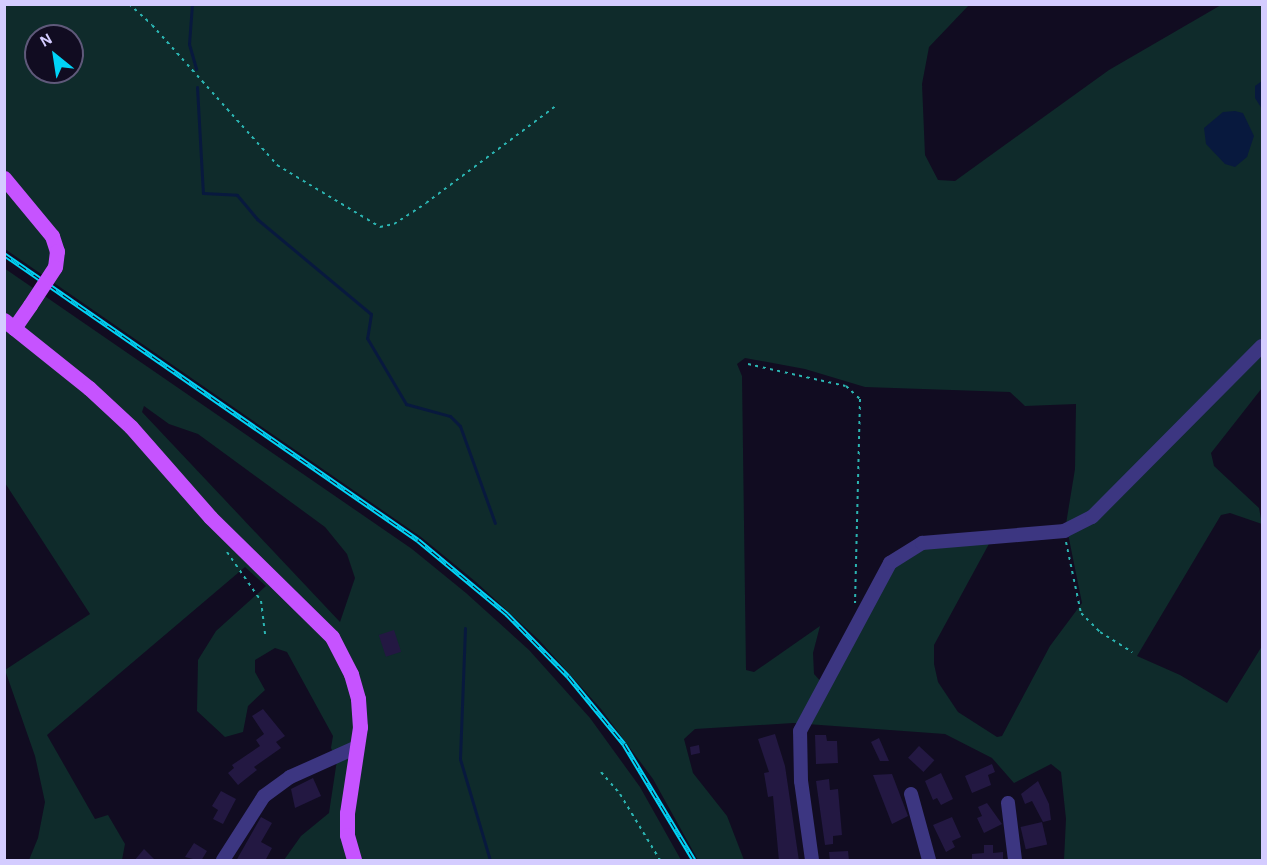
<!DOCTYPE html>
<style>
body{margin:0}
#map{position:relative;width:1267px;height:865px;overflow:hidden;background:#110c21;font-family:"Alegreya Sans",sans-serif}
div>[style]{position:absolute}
.green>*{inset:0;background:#0f2b2b}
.water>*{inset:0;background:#08193e}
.stream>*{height:3px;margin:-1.5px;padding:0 1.5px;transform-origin:1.5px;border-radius:1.5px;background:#08193e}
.building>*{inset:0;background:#231842;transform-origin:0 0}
.path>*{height:2px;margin-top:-1px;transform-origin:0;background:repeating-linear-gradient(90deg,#2bb5b2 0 3px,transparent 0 7.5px)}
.minor>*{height:14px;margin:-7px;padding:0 7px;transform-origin:7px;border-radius:7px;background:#3c3681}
.major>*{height:15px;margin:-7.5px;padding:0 7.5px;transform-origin:7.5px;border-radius:7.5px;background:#c653ff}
.rail>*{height:5px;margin-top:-2.5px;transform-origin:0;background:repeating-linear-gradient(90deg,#110c21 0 9px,#00d4f7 0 18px);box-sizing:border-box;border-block:2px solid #00d4f7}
.major-bridge>*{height:15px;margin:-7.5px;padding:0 7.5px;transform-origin:7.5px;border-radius:7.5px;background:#c653ff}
span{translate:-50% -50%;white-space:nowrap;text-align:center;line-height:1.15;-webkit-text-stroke:6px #110c21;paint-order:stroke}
.frame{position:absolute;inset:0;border:6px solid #d4ccff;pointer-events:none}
.north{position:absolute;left:24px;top:24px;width:60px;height:60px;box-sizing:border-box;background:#110c21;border:2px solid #5f597a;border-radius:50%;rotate:330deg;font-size:16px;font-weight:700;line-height:24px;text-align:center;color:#d4ccff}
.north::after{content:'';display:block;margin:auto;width:21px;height:27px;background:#00d4f7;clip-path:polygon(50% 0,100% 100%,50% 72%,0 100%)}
</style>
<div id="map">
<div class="green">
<i style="clip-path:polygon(evenodd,4px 5px,969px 5px,929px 47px,922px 84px,925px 155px,938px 180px,955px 181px,1109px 70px,1221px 5px,1262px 5px,1262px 388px,1211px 453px,1214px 466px,1259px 508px,1262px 524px,1230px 513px,1221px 515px,1137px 656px,1180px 675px,1227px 703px,1262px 646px,1262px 860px,1064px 860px,1066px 819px,1061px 772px,1051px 764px,1014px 783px,992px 758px,945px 734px,793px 723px,695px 729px,684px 739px,693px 773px,727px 816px,744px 860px,698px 860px,653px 779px,601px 709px,539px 640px,476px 582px,421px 537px,5px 249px,4px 5px,36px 36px,72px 36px,72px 72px,36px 72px,36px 36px,4px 5px,1223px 113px,1248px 145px,1247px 157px,1223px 113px,4px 5px,745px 358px,805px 369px,865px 387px,1010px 392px,1025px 406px,1076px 404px,1075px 469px,1066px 524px,1082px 603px,1050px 646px,1002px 736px,997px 737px,958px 712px,938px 682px,934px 664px,934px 645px,990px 542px,921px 548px,893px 566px,825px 686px,814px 674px,813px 653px,820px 626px,754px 672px,746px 670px,742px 376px,737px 364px,745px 358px)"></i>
<i style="clip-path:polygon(evenodd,4px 268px,412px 549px,466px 593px,529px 650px,590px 718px,640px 787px,681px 860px,284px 860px,301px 836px,329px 813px,337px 760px,331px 748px,333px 736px,287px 652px,275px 648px,255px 660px,255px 672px,265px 690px,248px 706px,243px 732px,225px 737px,197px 711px,198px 660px,216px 631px,266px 586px,245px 567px,47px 735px,95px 819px,108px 815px,125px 844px,122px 860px,29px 860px,38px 838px,45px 802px,35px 756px,5px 670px,90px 614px,5px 483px,4px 268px,144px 406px,169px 424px,198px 434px,325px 527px,347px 554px,355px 578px,340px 622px,142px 412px,144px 406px)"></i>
</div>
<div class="water">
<i style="clip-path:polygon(1262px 81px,1262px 109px,1255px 98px,1255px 86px)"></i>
<i style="clip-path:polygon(1235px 111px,1243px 113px,1254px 136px,1247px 157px,1235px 167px,1225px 164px,1206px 144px,1204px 128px,1223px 112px)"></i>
</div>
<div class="stream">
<i style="left:192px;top:4px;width:40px;rotate:94.3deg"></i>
<i style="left:189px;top:44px;width:26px;rotate:74deg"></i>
<i style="left:197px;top:87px;width:106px;rotate:86.8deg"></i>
<i style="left:203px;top:193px;width:34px;rotate:3deg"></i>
<i style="left:237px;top:195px;width:31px;rotate:50deg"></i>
<i style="left:257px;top:219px;width:148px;rotate:39.8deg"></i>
<i style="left:371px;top:314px;width:24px;rotate:99deg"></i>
<i style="left:367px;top:338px;width:77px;rotate:59.4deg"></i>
<i style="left:406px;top:404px;width:46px;rotate:15.3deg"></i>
<i style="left:450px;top:416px;width:14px;rotate:45deg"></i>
<i style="left:460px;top:426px;width:103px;rotate:70.2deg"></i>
<i style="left:465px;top:628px;width:131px;rotate:92.2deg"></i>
<i style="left:460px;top:759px;width:105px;rotate:73.5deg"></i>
</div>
<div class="building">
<i style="left:394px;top:630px;width:23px;height:16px;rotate:72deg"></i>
<i style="clip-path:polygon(263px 709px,285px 736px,276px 742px,281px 748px,254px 767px,257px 770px,238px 785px,228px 773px,234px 768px,232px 765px,260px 746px,256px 740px,264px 734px,252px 716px)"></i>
<i style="clip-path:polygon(775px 734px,785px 766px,799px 861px,779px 861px,773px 796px,768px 797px,764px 773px,769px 772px,758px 739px)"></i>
<i style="clip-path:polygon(815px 735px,826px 735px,827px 741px,837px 741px,838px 763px,816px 764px)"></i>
<i style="clip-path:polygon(879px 738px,889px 761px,880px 761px,871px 742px)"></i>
<i style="clip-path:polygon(699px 745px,700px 753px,691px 755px,690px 747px)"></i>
<i style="left:919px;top:746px;width:21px;height:16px;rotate:43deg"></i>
<i style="clip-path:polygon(992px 764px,995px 772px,988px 775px,991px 785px,972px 793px,965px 776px)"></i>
<i style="clip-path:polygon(941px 773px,953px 799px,941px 805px,937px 798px,933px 800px,925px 781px)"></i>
<i style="clip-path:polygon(892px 774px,908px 816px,892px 824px,873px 775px)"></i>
<i style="clip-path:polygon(313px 778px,321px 796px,295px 808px,291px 789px)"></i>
<i style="clip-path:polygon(829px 779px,830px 790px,838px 789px,842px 835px,833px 836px,833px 844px,825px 845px,816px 781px)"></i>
<i style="clip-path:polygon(1038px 781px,1049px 804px,1051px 820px,1043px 822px,1032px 801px,1025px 804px,1021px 794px)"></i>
<i style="clip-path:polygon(221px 791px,236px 799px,223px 824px,213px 819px,218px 810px,212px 806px)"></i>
<i style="clip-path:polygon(987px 803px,1002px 824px,984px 833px,977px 818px,982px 816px,978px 807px)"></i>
<i style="clip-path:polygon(261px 817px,272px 823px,261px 842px,272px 848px,265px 861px,236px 861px)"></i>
<i style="clip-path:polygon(952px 817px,961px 837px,952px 841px,955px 847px,946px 852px,933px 825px)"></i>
<i style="left:1042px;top:822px;width:23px;height:22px;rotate:77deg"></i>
<i style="clip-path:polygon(194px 843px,207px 851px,201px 861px,185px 857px)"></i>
<i style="clip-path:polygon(984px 845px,993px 845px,993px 853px,1003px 852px,1003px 861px,972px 861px,972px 854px,984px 853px)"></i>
<i style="clip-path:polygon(144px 849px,156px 861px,134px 861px)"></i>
<i style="clip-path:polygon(848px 851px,849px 861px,830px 861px,829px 852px)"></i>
</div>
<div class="path">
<i style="left:129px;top:4px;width:31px;rotate:42deg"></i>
<i style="left:152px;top:25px;width:188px;rotate:48.2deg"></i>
<i style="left:277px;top:165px;width:120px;rotate:31deg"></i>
<i style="left:380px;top:227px;width:14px;rotate:-12deg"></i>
<i style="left:394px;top:224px;width:38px;rotate:-33deg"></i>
<i style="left:426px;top:203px;width:164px;rotate:-36.8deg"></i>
<i style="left:748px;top:364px;width:100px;rotate:12.7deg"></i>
<i style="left:846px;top:386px;width:19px;rotate:43deg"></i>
<i style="left:860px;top:399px;width:204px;rotate:91.4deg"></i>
<i style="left:1066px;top:542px;width:73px;rotate:78.1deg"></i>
<i style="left:1081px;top:613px;width:27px;rotate:45deg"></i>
<i style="left:1100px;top:632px;width:38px;rotate:32deg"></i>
<i style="left:227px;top:552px;width:60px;rotate:55.2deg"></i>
<i style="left:261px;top:601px;width:35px;rotate:83deg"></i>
<i style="left:601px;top:772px;width:29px;rotate:49deg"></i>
<i style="left:620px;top:794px;width:77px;rotate:58.8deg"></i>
</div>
<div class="minor">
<i style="left:911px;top:794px;width:68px;rotate:74.7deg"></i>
<i style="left:1008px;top:803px;width:57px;rotate:83deg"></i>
<i style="left:223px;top:860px;width:76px;rotate:-57.4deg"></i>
<i style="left:264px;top:796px;width:32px;rotate:-36deg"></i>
<i style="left:290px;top:777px;width:73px;rotate:-24.1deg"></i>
<i style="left:812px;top:860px;width:80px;rotate:-97.9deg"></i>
<i style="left:801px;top:781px;width:50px;rotate:-91.1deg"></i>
<i style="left:800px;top:731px;width:191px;rotate:-61.8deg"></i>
<i style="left:890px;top:563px;width:38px;rotate:-32deg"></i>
<i style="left:922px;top:543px;width:143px;rotate:-4.8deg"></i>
<i style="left:1064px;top:531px;width:31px;rotate:-27deg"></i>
<i style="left:1092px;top:517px;width:241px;rotate:-45.2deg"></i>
</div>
<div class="major">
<i style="left:4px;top:178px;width:75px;rotate:50.4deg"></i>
<i style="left:52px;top:236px;width:16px;rotate:72deg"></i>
<i style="left:57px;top:251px;width:16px;rotate:97deg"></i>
<i style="left:4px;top:320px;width:109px;rotate:38.7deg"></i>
<i style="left:89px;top:388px;width:57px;rotate:42.9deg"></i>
<i style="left:131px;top:427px;width:120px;rotate:48.7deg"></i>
<i style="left:210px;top:517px;width:171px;rotate:44.5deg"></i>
<i style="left:332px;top:637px;width:42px;rotate:62.8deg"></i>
<i style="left:351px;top:674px;width:26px;rotate:74deg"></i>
<i style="left:358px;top:699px;width:28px;rotate:86deg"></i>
<i style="left:360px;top:727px;width:87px;rotate:98.6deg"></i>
<i style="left:347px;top:813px;width:22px;rotate:90deg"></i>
<i style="left:347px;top:835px;width:26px;rotate:74deg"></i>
<i style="left:14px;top:328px;width:28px;rotate:-55deg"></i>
</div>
<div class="rail">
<i style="left:4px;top:254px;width:503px;rotate:34.64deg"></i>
<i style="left:418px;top:540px;width:116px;rotate:39.7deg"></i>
<i style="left:507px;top:614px;width:87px;rotate:45.5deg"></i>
<i style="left:568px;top:676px;width:88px;rotate:50.5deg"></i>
<i style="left:624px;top:744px;width:135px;rotate:58.9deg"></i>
</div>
<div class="major-bridge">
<i style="left:30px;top:305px;width:45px;rotate:-56.7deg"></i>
</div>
<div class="frame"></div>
<div class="north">N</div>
</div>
